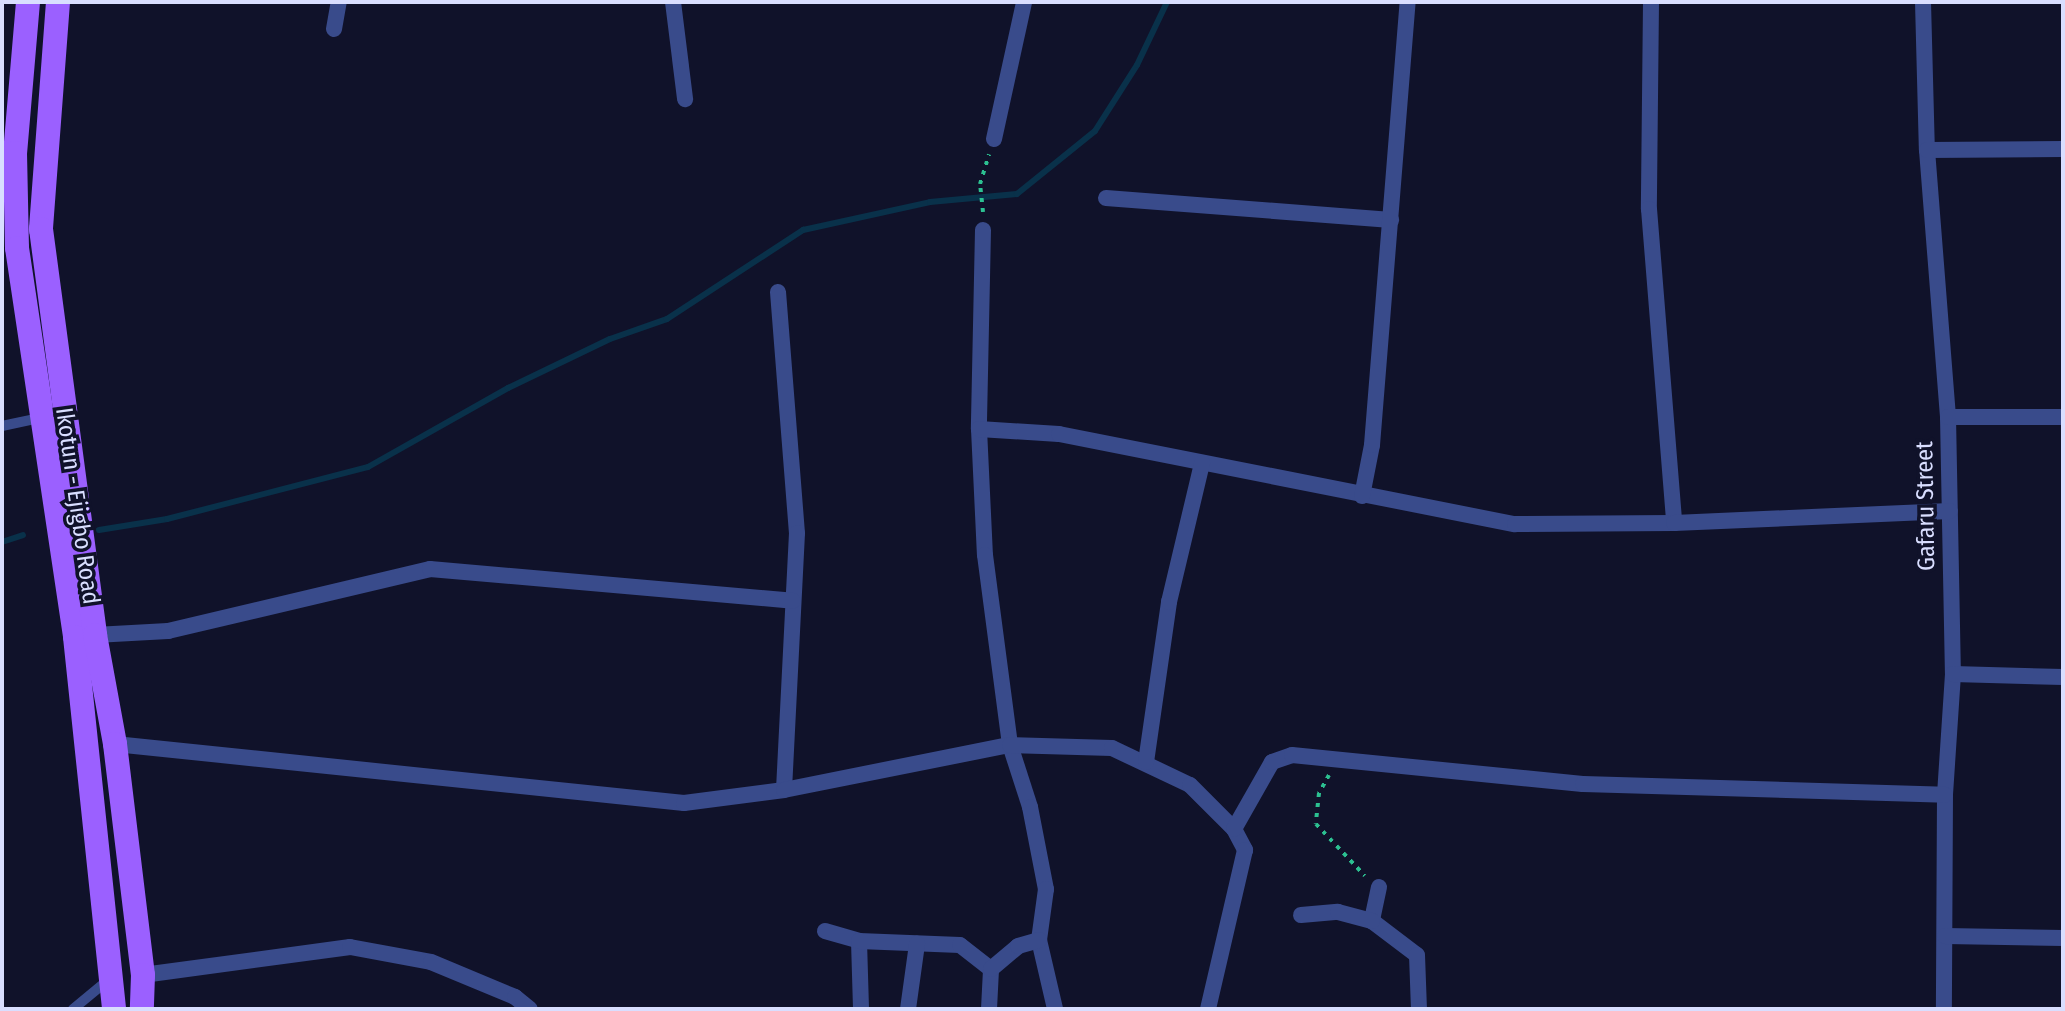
<!DOCTYPE html>
<style>
body{margin:0}
#map{position:relative;width:2065px;height:1011px;overflow:hidden;background:#10122a;font-family:"Fira Sans Condensed",sans-serif}
div>[style]{position:absolute}
.stream>*{height:6px;margin:-3px;padding:0 3px;transform-origin:3px;border-radius:3px;background:#09314a}
.path>*{height:4px;margin-top:-2px;transform-origin:0;background:repeating-linear-gradient(90deg,#2cc091 0 4px,transparent 0 10px)}
.service>*{height:10px;margin:-5px;padding:0 5px;transform-origin:5px;border-radius:5px;background:#394b8b}
.minor>*{height:16px;margin:-8px;padding:0 8px;transform-origin:8px;border-radius:8px;background:#394b8b}
.primary>*{height:24px;margin:-12px;padding:0 12px;transform-origin:12px;border-radius:12px;background:#9b60ff}
span{translate:-50% -50%;white-space:nowrap;text-align:center;line-height:1.15;-webkit-text-stroke:7px #10122a;paint-order:stroke}
.street-label{font-size:24px;color:#d9deff}
.frame{position:absolute;inset:0;border:4px solid #d9deff;pointer-events:none}
</style>
<div id="map">
<div class="stream">
<i style="left:99px;top:530px;width:69px;rotate:-9.2deg"></i>
<i style="left:167px;top:519px;width:208px;rotate:-14.5deg"></i>
<i style="left:368px;top:467px;width:161px;rotate:-29.4deg"></i>
<i style="left:508px;top:388px;width:113px;rotate:-25.7deg"></i>
<i style="left:610px;top:339px;width:60px;rotate:-19.3deg"></i>
<i style="left:667px;top:319px;width:163px;rotate:-33.2deg"></i>
<i style="left:803px;top:230px;width:130px;rotate:-12.4deg"></i>
<i style="left:930px;top:202px;width:87px;rotate:-5.3deg"></i>
<i style="left:1017px;top:194px;width:100px;rotate:-38.9deg"></i>
<i style="left:1095px;top:131px;width:78px;rotate:-57.5deg"></i>
<i style="left:1137px;top:65px;width:70px;rotate:-64.5deg"></i>
<i style="left:2px;top:542px;width:22px;rotate:-18deg"></i>
</div>
<div class="path">
<i style="left:983px;top:212px;width:28px;rotate:-96deg"></i>
<i style="left:980px;top:184px;width:31px;rotate:-73deg"></i>
<i style="left:1329px;top:775px;width:21px;rotate:119deg"></i>
<i style="left:1319px;top:793px;width:31px;rotate:96deg"></i>
<i style="left:1316px;top:824px;width:71px;rotate:46.7deg"></i>
</div>
<div class="service">
<i style="left:2px;top:426px;width:39px;rotate:-12deg"></i>
<i style="left:73px;top:1009px;width:45px;rotate:-39.6deg"></i>
</div>
<div class="minor">
<i style="left:673px;top:2px;width:98px;rotate:82.9deg"></i>
<i style="left:1651px;top:2px;width:207px;rotate:90.6deg"></i>
<i style="left:1649px;top:209px;width:315px;rotate:85.4deg"></i>
<i style="left:1923px;top:2px;width:148px;rotate:88.5deg"></i>
<i style="left:1927px;top:150px;width:268px;rotate:85.5deg"></i>
<i style="left:1948px;top:417px;width:257px;rotate:88.9deg"></i>
<i style="left:1953px;top:674px;width:121px;rotate:93.8deg"></i>
<i style="left:1945px;top:795px;width:214px;rotate:90.3deg"></i>
<i style="left:334px;top:29px;width:27px;rotate:-80deg"></i>
<i style="left:994px;top:139px;width:140px;rotate:-77.6deg"></i>
<i style="left:1927px;top:150px;width:136px;rotate:-0.4deg"></i>
<i style="left:1106px;top:198px;width:286px;rotate:4.4deg"></i>
<i style="left:983px;top:230px;width:199px;rotate:91.2deg"></i>
<i style="left:979px;top:429px;width:126px;rotate:87.3deg"></i>
<i style="left:985px;top:555px;width:192px;rotate:82.5deg"></i>
<i style="left:1010px;top:745px;width:65px;rotate:72.1deg"></i>
<i style="left:1030px;top:807px;width:84px;rotate:79deg"></i>
<i style="left:1046px;top:889px;width:51px;rotate:97.8deg"></i>
<i style="left:1039px;top:940px;width:71px;rotate:76.9deg"></i>
<i style="left:778px;top:292px;width:242px;rotate:85.5deg"></i>
<i style="left:797px;top:533px;width:257px;rotate:92.9deg"></i>
<i style="left:1948px;top:417px;width:115px"></i>
<i style="left:979px;top:429px;width:80px;rotate:3.6deg"></i>
<i style="left:1059px;top:434px;width:465px;rotate:11.2deg"></i>
<i style="left:1515px;top:524px;width:159px;rotate:-0.4deg"></i>
<i style="left:1674px;top:523px;width:276px;rotate:-2.5deg"></i>
<i style="left:1362px;top:496px;width:52px;rotate:-78.9deg"></i>
<i style="left:1372px;top:445px;width:444px;rotate:-85.4deg"></i>
<i style="left:95px;top:635px;width:73px;rotate:-3.1deg"></i>
<i style="left:168px;top:631px;width:269px;rotate:-13.3deg"></i>
<i style="left:430px;top:569px;width:364px;rotate:5deg"></i>
<i style="left:1953px;top:674px;width:110px;rotate:1.6deg"></i>
<i style="left:115px;top:744px;width:572px;rotate:5.92deg"></i>
<i style="left:684px;top:803px;width:101px;rotate:-7.4deg"></i>
<i style="left:784px;top:790px;width:230px;rotate:-11.3deg"></i>
<i style="left:1010px;top:745px;width:102px;rotate:1.7deg"></i>
<i style="left:1112px;top:748px;width:86px;rotate:25.4deg"></i>
<i style="left:1190px;top:785px;width:62px;rotate:45deg"></i>
<i style="left:1234px;top:829px;width:24px;rotate:62deg"></i>
<i style="left:1245px;top:850px;width:163px;rotate:103.1deg"></i>
<i style="left:1146px;top:762px;width:162px;rotate:-81.8deg"></i>
<i style="left:1169px;top:602px;width:143px;rotate:-76.6deg"></i>
<i style="left:1234px;top:829px;width:77px;rotate:-60.4deg"></i>
<i style="left:1272px;top:762px;width:21px;rotate:-19deg"></i>
<i style="left:1292px;top:755px;width:292px;rotate:5.7deg"></i>
<i style="left:1583px;top:784px;width:362px;rotate:1.7deg"></i>
<i style="left:1379px;top:887px;width:35px;rotate:102deg"></i>
<i style="left:1372px;top:921px;width:56px;rotate:37.1deg"></i>
<i style="left:1417px;top:955px;width:54px;rotate:87.9deg"></i>
<i style="left:1301px;top:915px;width:37px;rotate:-5deg"></i>
<i style="left:1338px;top:912px;width:35px;rotate:15deg"></i>
<i style="left:825px;top:931px;width:35px;rotate:16deg"></i>
<i style="left:859px;top:941px;width:68px;rotate:88.3deg"></i>
<i style="left:1945px;top:936px;width:118px;rotate:1deg"></i>
<i style="left:859px;top:941px;width:101px;rotate:2.3deg"></i>
<i style="left:960px;top:945px;width:39px;rotate:38deg"></i>
<i style="left:143px;top:975px;width:209px;rotate:-7.7deg"></i>
<i style="left:350px;top:947px;width:82px;rotate:10.5deg"></i>
<i style="left:431px;top:962px;width:91px;rotate:22.6deg"></i>
<i style="left:515px;top:997px;width:19px;rotate:39deg"></i>
<i style="left:908px;top:1009px;width:66px;rotate:-82.1deg"></i>
<i style="left:989px;top:1009px;width:40px;rotate:-87.1deg"></i>
<i style="left:991px;top:969px;width:35px;rotate:-40deg"></i>
<i style="left:1018px;top:946px;width:22px;rotate:-16deg"></i>
</div>
<div class="primary">
<i style="left:28px;top:2px;width:152px;rotate:94.9deg"></i>
<i style="left:15px;top:153px;width:95px;rotate:88.8deg"></i>
<i style="left:17px;top:248px;width:393px;rotate:81.5deg"></i>
<i style="left:75px;top:637px;width:374px;rotate:84deg"></i>
<i style="left:58px;top:2px;width:228px;rotate:94.3deg"></i>
<i style="left:41px;top:229px;width:410px;rotate:82.4deg"></i>
<i style="left:95px;top:635px;width:111px;rotate:79.6deg"></i>
<i style="left:115px;top:744px;width:233px;rotate:83.1deg"></i>
<i style="left:143px;top:975px;width:34px;rotate:92deg"></i>
</div>
<div class="street-label">
<span style="left:77px;top:506px;rotate:82deg">Ikotun - Ejigbo Road</span>
<span style="left:1926px;top:506px;rotate:-91deg">Gafaru Street</span>
</div>
<div class="frame"></div>
</div>
